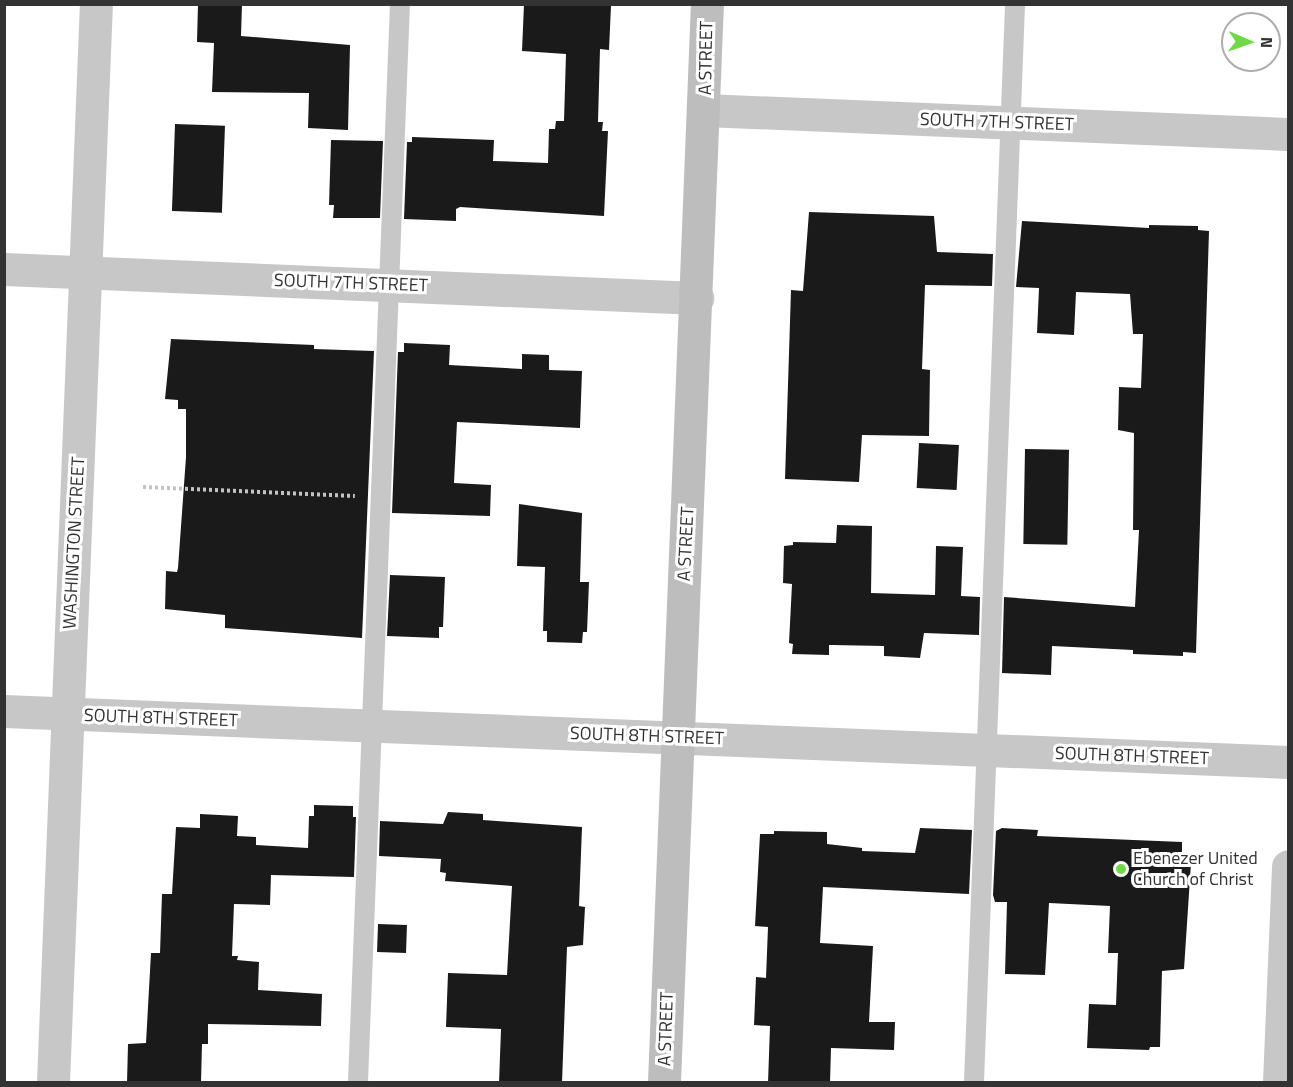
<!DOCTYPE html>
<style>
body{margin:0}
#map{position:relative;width:1293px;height:1087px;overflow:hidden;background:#fff;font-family:"Titillium Web",sans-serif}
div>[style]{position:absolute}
.building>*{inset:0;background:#1a1a1a;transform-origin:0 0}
.path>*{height:4px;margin-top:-2px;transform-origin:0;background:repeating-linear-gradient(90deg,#c3c3c3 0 3px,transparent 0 6px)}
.service>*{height:20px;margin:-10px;padding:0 10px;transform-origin:10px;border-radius:10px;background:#c7c7c7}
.minor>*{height:33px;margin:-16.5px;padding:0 16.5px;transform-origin:16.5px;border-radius:16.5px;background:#c7c7c7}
.secondary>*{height:33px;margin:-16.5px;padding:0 16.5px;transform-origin:16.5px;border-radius:16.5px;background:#bdbdbd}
.dots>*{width:16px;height:16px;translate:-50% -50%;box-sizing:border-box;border:3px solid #fff;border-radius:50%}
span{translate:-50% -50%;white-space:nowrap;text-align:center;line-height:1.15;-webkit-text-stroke:6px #fff;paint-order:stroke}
.street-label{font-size:18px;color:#333}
.poi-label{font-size:18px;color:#333}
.left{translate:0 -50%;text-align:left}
.frame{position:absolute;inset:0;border:6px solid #333;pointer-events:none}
.north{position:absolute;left:1221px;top:12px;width:60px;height:60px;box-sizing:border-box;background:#fff;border:2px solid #adadad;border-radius:50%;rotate:92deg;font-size:16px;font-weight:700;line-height:24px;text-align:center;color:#333}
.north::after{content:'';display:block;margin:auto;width:21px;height:27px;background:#6fd946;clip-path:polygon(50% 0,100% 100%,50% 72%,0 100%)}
</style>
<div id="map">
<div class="building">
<i style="clip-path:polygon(198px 4px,242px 4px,241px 36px,350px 45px,348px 130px,308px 128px,309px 93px,212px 92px,214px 43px,197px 42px)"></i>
<i style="clip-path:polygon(524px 4px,611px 6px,609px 50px,600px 49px,598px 122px,603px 122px,602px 131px,608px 131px,604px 216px,460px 207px,456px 209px,456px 221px,404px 219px,407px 142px,412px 142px,412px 137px,494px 140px,493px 161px,548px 163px,549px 129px,555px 129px,556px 121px,564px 121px,566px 54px,522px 51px)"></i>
<i style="left:175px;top:124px;width:50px;height:87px;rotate:2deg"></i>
<i style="clip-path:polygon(331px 140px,383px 141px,380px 218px,333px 218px,334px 205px,329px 205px)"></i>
<i style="clip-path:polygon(809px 212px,934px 216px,937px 252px,993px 254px,992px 286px,925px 285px,922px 369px,930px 370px,929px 436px,862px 435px,859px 482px,785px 479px,791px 290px,803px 291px)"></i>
<i style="clip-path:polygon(1022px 221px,1149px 228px,1149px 225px,1198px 226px,1198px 230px,1209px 231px,1196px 653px,1183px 652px,1183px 656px,1133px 654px,1133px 650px,1052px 646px,1051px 675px,1002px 673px,1004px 597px,1135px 607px,1139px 530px,1133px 530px,1134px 433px,1118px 430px,1119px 387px,1141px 388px,1143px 334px,1133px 334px,1130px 294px,1076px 292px,1074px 335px,1037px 333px,1039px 288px,1016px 287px)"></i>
<i style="clip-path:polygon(171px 339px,314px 345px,314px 349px,374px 351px,362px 638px,225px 628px,225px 615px,165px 609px,166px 571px,177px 572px,178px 568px,186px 457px,186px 409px,178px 409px,178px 400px,165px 399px)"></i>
<i style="clip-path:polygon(404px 343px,450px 345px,449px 365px,522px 369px,522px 354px,549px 355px,549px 370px,582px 371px,580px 428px,457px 422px,454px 483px,491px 485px,490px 516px,392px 513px,398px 352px,404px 352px)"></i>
<i style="left:919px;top:443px;width:40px;height:45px;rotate:3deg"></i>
<i style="left:1025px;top:449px;width:44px;height:95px;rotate:1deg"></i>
<i style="clip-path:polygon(519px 504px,582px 513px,580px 582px,589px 582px,587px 632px,583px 632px,582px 643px,547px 642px,547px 631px,543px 631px,545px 567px,517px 566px)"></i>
<i style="clip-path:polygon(837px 525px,872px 526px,871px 593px,935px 595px,936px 546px,963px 547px,961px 596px,980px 597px,979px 635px,924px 633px,920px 658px,884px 656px,884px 646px,832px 645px,829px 645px,829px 655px,792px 654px,793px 644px,789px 643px,792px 584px,783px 583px,784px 546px,793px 545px,793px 542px,836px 543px)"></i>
<i style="clip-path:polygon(390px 575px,445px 577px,443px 627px,439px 627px,439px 638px,387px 636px)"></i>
<i style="clip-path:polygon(314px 805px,353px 806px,353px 817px,356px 817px,354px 877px,271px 875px,270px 905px,234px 904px,232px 956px,238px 956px,237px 960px,259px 962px,258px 990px,322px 994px,321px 1026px,208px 1024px,208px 1044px,202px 1044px,201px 1083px,127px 1083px,128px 1044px,146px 1043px,151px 953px,160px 953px,162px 894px,172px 894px,176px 827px,200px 828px,200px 814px,238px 816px,237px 836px,256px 837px,256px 845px,308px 848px,309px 816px,314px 816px)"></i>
<i style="clip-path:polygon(448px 812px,483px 814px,483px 820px,582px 827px,579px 906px,585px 907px,583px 945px,567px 947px,562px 1083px,499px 1083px,501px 1029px,446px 1027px,448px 973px,507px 975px,512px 886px,445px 881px,446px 873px,440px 872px,441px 859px,379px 856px,380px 821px,443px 824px)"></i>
<i style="clip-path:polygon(920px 828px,972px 830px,969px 894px,823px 887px,820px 943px,873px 946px,869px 1022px,895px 1022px,894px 1050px,831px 1048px,830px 1083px,768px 1083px,770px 1026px,754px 1025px,756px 977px,766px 978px,768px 927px,755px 926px,760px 834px,774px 834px,774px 831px,827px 832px,827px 844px,862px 848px,862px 851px,915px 853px)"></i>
<i style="clip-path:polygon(1002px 828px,1038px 830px,1037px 836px,1182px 842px,1182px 863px,1191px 863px,1184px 969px,1162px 971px,1160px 1047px,1150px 1047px,1149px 1050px,1087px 1048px,1089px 1004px,1116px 1005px,1118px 953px,1108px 953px,1110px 906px,1049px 903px,1045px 975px,1005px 974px,1007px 902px,995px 902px,993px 895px,996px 831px)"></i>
<i style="left:378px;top:924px;width:29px;height:28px;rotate:2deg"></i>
</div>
<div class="path">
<i style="left:143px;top:487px;width:212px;rotate:2.4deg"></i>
<i style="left:1191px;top:875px;width:65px;rotate:2.6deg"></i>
</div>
<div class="service">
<i style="left:358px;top:1082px;width:1079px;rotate:-87.77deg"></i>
<i style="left:974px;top:1082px;width:1079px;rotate:-87.82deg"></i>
</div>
<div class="minor">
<i style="left:705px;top:110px;width:583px;rotate:2.36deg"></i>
<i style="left:4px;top:269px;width:694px;rotate:2.4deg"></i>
<i style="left:4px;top:711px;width:1285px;rotate:2.27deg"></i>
<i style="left:53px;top:1082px;width:1079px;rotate:-87.72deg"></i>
<i style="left:1279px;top:1082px;width:216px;rotate:-87.6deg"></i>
</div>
<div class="secondary">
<i style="left:664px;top:1082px;width:1079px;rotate:-87.72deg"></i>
</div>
<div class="dots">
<i style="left:1121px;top:869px;background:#6fd946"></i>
</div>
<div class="street-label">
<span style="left:706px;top:58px;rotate:-89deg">A STREET</span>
<span style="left:997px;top:122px;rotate:2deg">SOUTH 7TH STREET</span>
<span style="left:351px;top:283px;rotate:2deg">SOUTH 7TH STREET</span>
<span style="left:74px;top:543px;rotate:-87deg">WASHINGTON STREET</span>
<span style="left:686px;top:544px;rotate:-87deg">A STREET</span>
<span style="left:161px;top:718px;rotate:2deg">SOUTH 8TH STREET</span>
<span style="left:647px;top:736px;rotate:2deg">SOUTH 8TH STREET</span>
<span style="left:1132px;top:756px;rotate:2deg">SOUTH 8TH STREET</span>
<span style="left:666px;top:1029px;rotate:-88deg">A STREET</span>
</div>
<div class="poi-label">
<span class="left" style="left:1133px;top:869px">Ebenezer United<br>Church of Christ</span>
</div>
<div class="frame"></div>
<div class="north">N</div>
</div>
